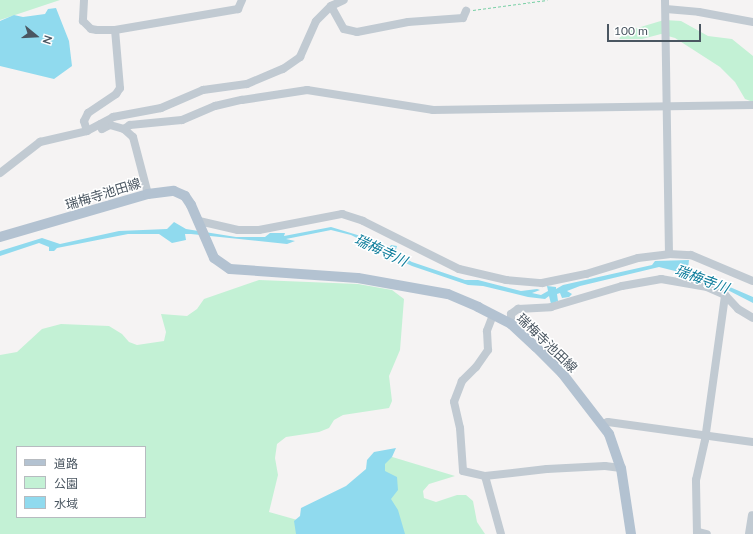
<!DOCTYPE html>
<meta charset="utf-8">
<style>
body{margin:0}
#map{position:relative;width:753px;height:534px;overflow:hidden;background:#f5f3f3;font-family:Lato,"Noto Sans JP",sans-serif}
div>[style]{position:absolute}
.green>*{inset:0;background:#c3f1d5}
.water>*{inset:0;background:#90daee}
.path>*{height:1px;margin-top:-0.5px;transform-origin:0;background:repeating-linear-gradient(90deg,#7ad0a6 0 3px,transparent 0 5px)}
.minor>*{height:8px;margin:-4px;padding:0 4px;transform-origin:4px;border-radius:4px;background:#c1cad2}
.major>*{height:10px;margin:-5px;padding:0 5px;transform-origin:5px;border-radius:5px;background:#b3c2d1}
span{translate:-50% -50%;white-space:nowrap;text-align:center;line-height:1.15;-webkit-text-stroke:3px #fff;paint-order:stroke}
.street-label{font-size:13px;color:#4a5661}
.water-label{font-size:14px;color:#0c7c9b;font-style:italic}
.legend{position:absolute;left:16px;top:446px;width:130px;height:72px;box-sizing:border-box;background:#fff;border:1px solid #b7bbc0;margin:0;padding:5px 7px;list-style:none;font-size:12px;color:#4a5661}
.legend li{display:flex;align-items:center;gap:8px;height:20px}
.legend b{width:20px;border:1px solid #b7bbc0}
.north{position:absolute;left:16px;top:16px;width:40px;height:40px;-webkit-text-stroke:3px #fff;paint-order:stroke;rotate:108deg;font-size:11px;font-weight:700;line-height:16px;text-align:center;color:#4a5661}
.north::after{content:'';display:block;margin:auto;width:14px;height:18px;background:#4a5661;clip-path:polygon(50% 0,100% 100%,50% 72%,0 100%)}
.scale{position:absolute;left:607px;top:24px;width:94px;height:18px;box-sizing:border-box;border:2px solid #4a5661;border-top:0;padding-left:5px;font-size:12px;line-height:14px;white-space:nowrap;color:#4a5661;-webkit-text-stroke:3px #fff;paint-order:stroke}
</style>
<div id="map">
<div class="green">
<i style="clip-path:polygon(0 0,60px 0,0 20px)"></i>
<i style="clip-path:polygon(664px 20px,681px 21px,708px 36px,732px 39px,753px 56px,753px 102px,745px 99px,735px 82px,720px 67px,675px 38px,661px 34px,642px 39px,619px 39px,624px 32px)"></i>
<i style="clip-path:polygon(evenodd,259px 280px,358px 284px,392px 290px,404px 299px,400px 350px,389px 376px,392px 401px,389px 408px,343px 415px,334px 420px,329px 428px,319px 432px,286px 437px,277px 444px,275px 458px,278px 475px,269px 512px,308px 523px,311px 534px,0 534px,0 355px,17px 352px,42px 329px,61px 324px,109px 326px,122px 334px,129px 342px,137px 345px,164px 341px,166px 332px,161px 314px,187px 316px,197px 309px,204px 299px,259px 280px,17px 447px,145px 447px,145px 517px,17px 517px,17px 447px)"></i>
<i style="clip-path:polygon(389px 456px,455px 476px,429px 484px,423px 491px,424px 498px,436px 502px,457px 495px,466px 495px,473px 501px,477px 522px,485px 534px,398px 534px,382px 468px)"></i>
</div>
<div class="water">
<i style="clip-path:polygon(56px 8px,69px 41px,72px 66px,54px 79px,0 66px,0 21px,14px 15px,23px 17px,45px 14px,48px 9px)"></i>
<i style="clip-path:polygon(174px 222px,186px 229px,236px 237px,265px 237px,270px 233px,285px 233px,284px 236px,331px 227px,364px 237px,388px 250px,391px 245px,397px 246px,395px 253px,412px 262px,465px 280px,478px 280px,521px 291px,537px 289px,540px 290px,532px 293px,541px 295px,548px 291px,547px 286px,556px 287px,556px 289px,563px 285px,652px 265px,655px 261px,689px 260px,688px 269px,753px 297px,753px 303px,710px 281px,689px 275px,681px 277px,679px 272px,659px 267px,580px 286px,567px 291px,572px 294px,569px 297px,562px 298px,560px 293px,557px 294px,558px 301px,551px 304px,549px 296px,545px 299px,528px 297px,483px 286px,468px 285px,412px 266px,393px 257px,387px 261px,385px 252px,351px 235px,331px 230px,286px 239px,295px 241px,287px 244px,191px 234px,185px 234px,186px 240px,172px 243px,159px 234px,128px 234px,57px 248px,54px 251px,49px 251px,49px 247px,39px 243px,0 256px,0 251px,42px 238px,60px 244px,119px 231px,167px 229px)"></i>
<i style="clip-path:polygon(396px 448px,392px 457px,385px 464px,385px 471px,397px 477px,398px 490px,391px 499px,398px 510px,405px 534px,296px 534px,294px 521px,300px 516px,301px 508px,346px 486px,366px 469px,367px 460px,374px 452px)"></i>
</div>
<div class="path">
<i style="left:473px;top:10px;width:75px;rotate:-7.7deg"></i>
</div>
<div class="minor">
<i style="left:84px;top:0;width:21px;rotate:93deg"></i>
<i style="left:83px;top:21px;width:11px;rotate:45deg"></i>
<i style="left:91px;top:29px;width:6px;rotate:9deg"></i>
<i style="left:97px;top:30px;width:18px"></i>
<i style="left:115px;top:30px;width:125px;rotate:-9.7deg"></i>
<i style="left:238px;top:9px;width:10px;rotate:-66deg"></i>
<i style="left:665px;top:0;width:254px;rotate:89.1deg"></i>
<i style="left:331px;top:6px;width:26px;rotate:61deg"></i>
<i style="left:344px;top:29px;width:13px;rotate:13deg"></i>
<i style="left:357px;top:32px;width:52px;rotate:-11.1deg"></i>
<i style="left:408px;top:22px;width:55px;rotate:-4.2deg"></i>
<i style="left:463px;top:18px;width:8px;rotate:-67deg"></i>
<i style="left:666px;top:9px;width:33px;rotate:5deg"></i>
<i style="left:699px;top:12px;width:55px;rotate:10.5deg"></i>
<i style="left:101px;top:124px;width:5px;rotate:79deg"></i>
<i style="left:102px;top:129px;width:9px;rotate:-27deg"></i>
<i style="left:110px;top:125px;width:15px;rotate:16deg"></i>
<i style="left:124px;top:129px;width:12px;rotate:42deg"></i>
<i style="left:133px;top:137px;width:59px;rotate:75.3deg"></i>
<i style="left:124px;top:129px;width:7px;rotate:-34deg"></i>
<i style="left:130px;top:125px;width:52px;rotate:-5.5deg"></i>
<i style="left:182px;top:120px;width:36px;rotate:-23deg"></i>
<i style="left:215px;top:106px;width:28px;rotate:-13deg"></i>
<i style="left:242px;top:100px;width:66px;rotate:-8.7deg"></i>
<i style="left:307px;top:90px;width:128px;rotate:9deg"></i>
<i style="left:433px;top:110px;width:320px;rotate:-0.9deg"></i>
<i style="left:87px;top:131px;width:10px;rotate:-107deg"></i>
<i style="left:84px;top:121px;width:9px;rotate:-63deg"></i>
<i style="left:88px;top:113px;width:34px;rotate:-34deg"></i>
<i style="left:116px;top:94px;width:7px;rotate:-56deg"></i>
<i style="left:120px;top:88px;width:58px;rotate:-94.9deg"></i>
<i style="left:0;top:173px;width:51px;rotate:-37.8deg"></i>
<i style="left:40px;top:142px;width:48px;rotate:-13.2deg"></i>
<i style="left:87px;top:131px;width:30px;rotate:-28deg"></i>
<i style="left:113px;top:117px;width:49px;rotate:-10.6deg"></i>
<i style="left:161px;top:108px;width:46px;rotate:-23.2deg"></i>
<i style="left:203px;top:90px;width:44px;rotate:-7.8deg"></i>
<i style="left:247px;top:84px;width:39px;rotate:-23deg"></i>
<i style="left:283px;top:69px;width:21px;rotate:-35deg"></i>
<i style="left:300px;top:57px;width:39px;rotate:-66deg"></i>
<i style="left:316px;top:21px;width:21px;rotate:-45deg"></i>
<i style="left:331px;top:6px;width:14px;rotate:-25deg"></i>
<i style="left:199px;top:221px;width:40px;rotate:13deg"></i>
<i style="left:238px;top:230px;width:21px"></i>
<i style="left:259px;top:230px;width:85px;rotate:-10.9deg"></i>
<i style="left:342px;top:214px;width:22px;rotate:18deg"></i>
<i style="left:363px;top:221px;width:107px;rotate:26.6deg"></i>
<i style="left:459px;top:269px;width:48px;rotate:13.2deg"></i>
<i style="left:506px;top:280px;width:36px;rotate:5deg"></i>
<i style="left:542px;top:283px;width:45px;rotate:-11.6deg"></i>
<i style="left:586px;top:274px;width:54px;rotate:-17.1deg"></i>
<i style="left:638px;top:258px;width:31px;rotate:-7deg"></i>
<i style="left:669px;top:254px;width:22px;rotate:3deg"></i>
<i style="left:691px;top:255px;width:67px;rotate:22.8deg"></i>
<i style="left:493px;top:315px;width:17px;rotate:111deg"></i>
<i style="left:487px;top:331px;width:19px;rotate:87deg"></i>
<i style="left:488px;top:350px;width:21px;rotate:125deg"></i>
<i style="left:476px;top:367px;width:20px;rotate:135deg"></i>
<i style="left:462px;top:381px;width:22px;rotate:111deg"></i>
<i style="left:454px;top:402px;width:27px;rotate:77deg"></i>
<i style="left:460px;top:428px;width:43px;rotate:86deg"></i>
<i style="left:463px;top:471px;width:23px;rotate:13deg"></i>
<i style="left:485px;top:476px;width:62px;rotate:-6.4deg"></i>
<i style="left:547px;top:469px;width:58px;rotate:-3deg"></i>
<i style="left:605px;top:466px;width:16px;rotate:7deg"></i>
<i style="left:511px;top:324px;width:10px;rotate:-90deg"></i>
<i style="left:511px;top:314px;width:9px;rotate:-36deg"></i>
<i style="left:518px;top:309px;width:33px;rotate:-3deg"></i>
<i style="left:551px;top:307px;width:74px;rotate:-16.5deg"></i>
<i style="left:622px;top:286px;width:40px;rotate:-10deg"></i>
<i style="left:661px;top:279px;width:47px;rotate:9.9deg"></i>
<i style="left:707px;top:287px;width:20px;rotate:24deg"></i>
<i style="left:725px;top:295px;width:19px;rotate:47deg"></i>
<i style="left:738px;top:309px;width:17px;rotate:31deg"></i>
<i style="left:602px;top:424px;width:6px;rotate:-18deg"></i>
<i style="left:608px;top:422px;width:146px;rotate:7.9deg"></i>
<i style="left:485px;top:476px;width:60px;rotate:74.6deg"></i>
<i style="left:698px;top:532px;width:9px;rotate:13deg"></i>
<i style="left:697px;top:534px;width:54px;rotate:-91.1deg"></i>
<i style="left:696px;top:480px;width:41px;rotate:-77.3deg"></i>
<i style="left:705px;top:440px;width:146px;rotate:-82.1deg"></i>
<i style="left:749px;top:534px;width:19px;rotate:-81deg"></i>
</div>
<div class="major">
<i style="left:0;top:237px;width:154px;rotate:-16.2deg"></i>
<i style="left:148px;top:194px;width:26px;rotate:-7deg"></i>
<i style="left:174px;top:191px;width:12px;rotate:24deg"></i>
<i style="left:185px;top:196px;width:11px;rotate:56deg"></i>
<i style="left:191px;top:205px;width:58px;rotate:66.5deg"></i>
<i style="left:214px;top:258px;width:19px;rotate:35deg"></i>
<i style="left:230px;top:269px;width:128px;rotate:4deg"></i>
<i style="left:358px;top:278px;width:91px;rotate:10.1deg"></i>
<i style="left:448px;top:294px;width:33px;rotate:23deg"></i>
<i style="left:478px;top:307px;width:37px;rotate:27deg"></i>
<i style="left:511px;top:324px;width:34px;rotate:43deg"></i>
<i style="left:536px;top:347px;width:37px;rotate:45deg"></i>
<i style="left:562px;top:373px;width:77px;rotate:52.4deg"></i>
<i style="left:609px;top:434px;width:36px;rotate:71deg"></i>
<i style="left:621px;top:468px;width:67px;rotate:81.4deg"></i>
</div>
<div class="street-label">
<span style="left:103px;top:194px;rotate:-17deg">瑞梅寺池田線</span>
<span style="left:547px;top:343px;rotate:44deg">瑞梅寺池田線</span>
</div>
<div class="water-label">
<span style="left:381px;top:250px;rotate:25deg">瑞梅寺川</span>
<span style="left:702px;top:279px;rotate:20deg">瑞梅寺川</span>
</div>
<ul class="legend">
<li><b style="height:5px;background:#b3c2d1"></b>道路</li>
<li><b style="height:11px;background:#c3f1d5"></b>公園</li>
<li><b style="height:11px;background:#90daee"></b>水域</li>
</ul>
<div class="north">N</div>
<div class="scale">100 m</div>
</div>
